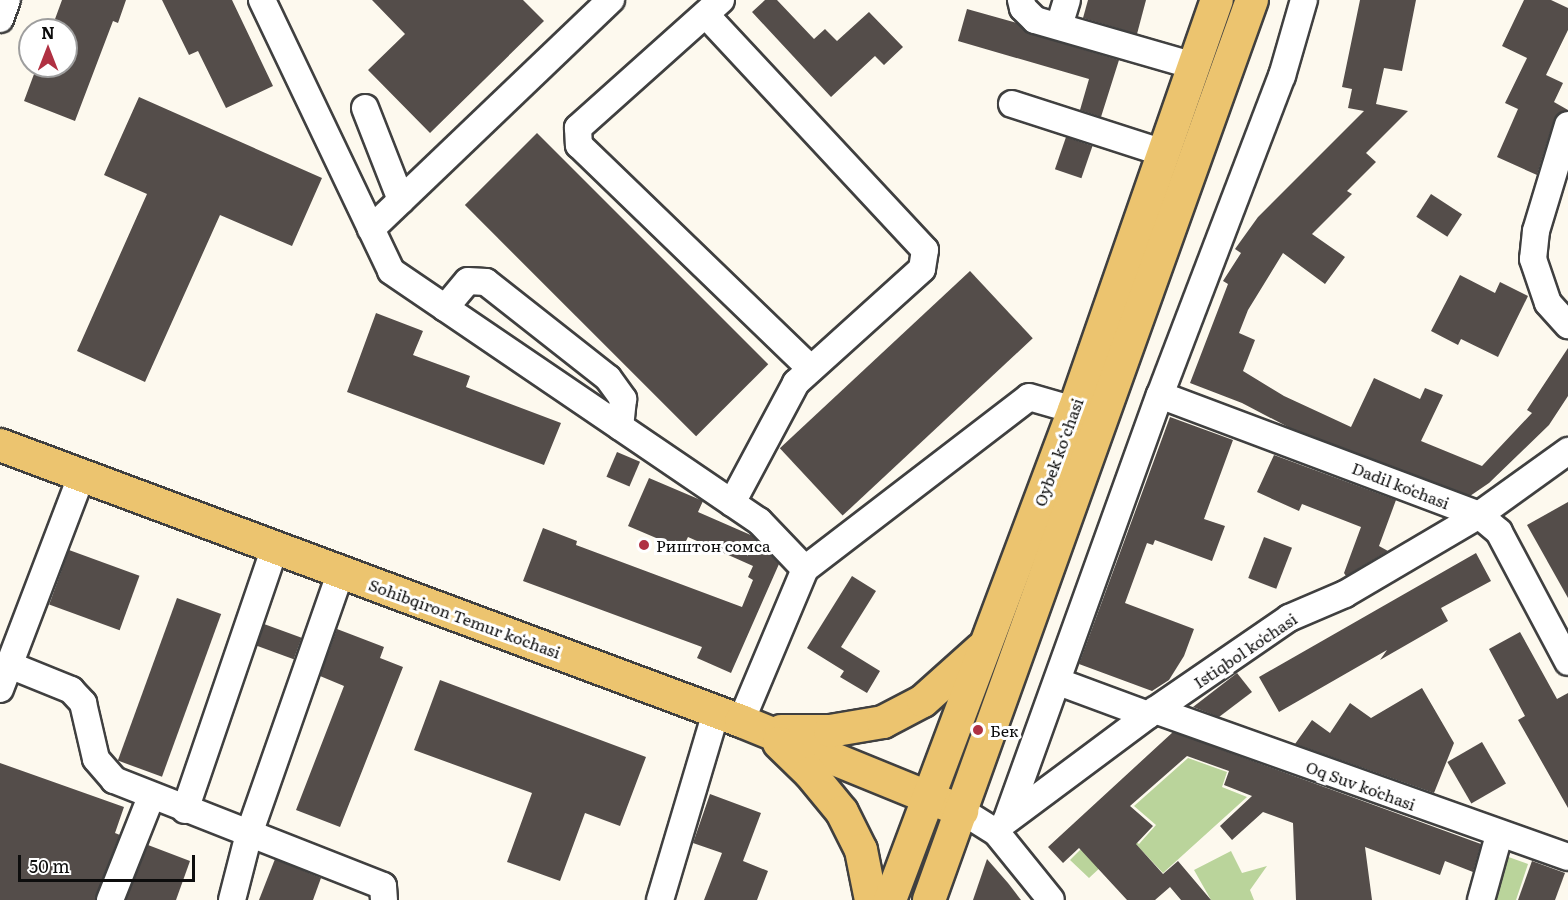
<!DOCTYPE html>
<meta charset="utf-8">
<style>
body{margin:0}
#map{position:relative;width:1568px;height:900px;overflow:hidden;background:#fdf9ee;font-family:Literata,serif}
div>[style]{position:absolute}
.forest>*{inset:0;background:#bad49b}
.building>*{inset:0;background:#544d4a;transform-origin:0 0}
.roads{filter:drop-shadow(2px 0 #404040) drop-shadow(-2px 0 #404040) drop-shadow(0 2px #404040) drop-shadow(0 -2px #404040)}
.minor>*{height:26px;margin:-13px;padding:0 13px;transform-origin:13px;border-radius:13px;background:#fff}
.major>*{height:32px;margin:-16px;padding:0 16px;transform-origin:16px;border-radius:16px;background:#ecc46f}
.dots>*{width:16px;height:16px;translate:-50% -50%;box-sizing:border-box;border:3px solid #fff;border-radius:50%}
span{translate:-50% -50%;white-space:nowrap;text-align:center;line-height:1.15;-webkit-text-stroke:6px #fff;paint-order:stroke}
.street-label{font-size:16px;color:#0d0d0d}
.poi-label{font-size:16px;color:#0d0d0d}
.left{translate:0 -50%;text-align:left}
.north{position:absolute;left:18px;top:18px;width:60px;height:60px;box-sizing:border-box;background:#fff;border:2px solid #9e9e9e;border-radius:50%;rotate:0deg;font-size:16px;font-weight:700;line-height:24px;text-align:center;color:#0d0d0d}
.north::after{content:'';display:block;margin:auto;width:21px;height:27px;background:#b03142;clip-path:polygon(50% 0,100% 100%,50% 72%,0 100%)}
.scale{position:absolute;left:18px;top:855px;width:177px;height:27px;box-sizing:border-box;border:3px solid #0d0d0d;border-top:0;padding-left:8px;font-size:18px;line-height:21px;white-space:nowrap;color:#0d0d0d;-webkit-text-stroke:4px #fff;paint-order:stroke}
</style>
<div id="map">
<div class="forest">
<i style="clip-path:polygon(1188px 758px,1227px 772px,1222px 787px,1247px 797px,1163px 873px,1131px 839px,1089px 878px,1070px 860px,1098px 832px,1121px 829px,1139px 844px,1156px 825px,1134px 806px)"></i>
<i style="clip-path:polygon(1231px 851px,1242px 873px,1267px 866px,1250px 890px,1254px 900px,1211px 900px,1194px 870px)"></i>
<i style="clip-path:polygon(1500px 854px,1528px 864px,1516px 900px,1488px 900px)"></i>
</div>
<div class="building">
<i style="clip-path:polygon(62px 0,126px 0,118px 23px,113px 21px,75px 121px,24px 101px,37px 66px,66px 66px,66px 30px,51px 30px)"></i>
<i style="clip-path:polygon(162px 0,232px 0,273px 86px,226px 108px,198px 51px,189px 55px)"></i>
<i style="clip-path:polygon(372px 0,523px 0,544px 21px,430px 133px,368px 70px,405px 34px)"></i>
<i style="clip-path:polygon(765px 0,777px 0,814px 39px,825px 29px,837px 41px,869px 12px,903px 47px,884px 65px,875px 56px,831px 97px,752px 12px)"></i>
<i style="clip-path:polygon(1088px 0,1146px 0,1137px 34px,1083px 18px)"></i>
<i style="clip-path:polygon(1360px 0,1416px 0,1402px 71px,1384px 68px,1376px 104px,1408px 111px,1366px 153px,1376px 162px,1347px 191px,1352px 194px,1312px 234px,1345px 257px,1325px 284px,1283px 253px,1248px 310px,1239px 333px,1255px 340px,1243px 371px,1284px 396px,1351px 427px,1374px 378px,1420px 399px,1425px 388px,1443px 395px,1421px 441px,1482px 466px,1532px 413px,1527px 410px,1568px 348px,1568px 396px,1549px 425px,1489px 483px,1470px 496px,1290px 428px,1242px 403px,1190px 383px,1228px 284px,1223px 281px,1241px 253px,1235px 249px,1258px 217px,1364px 111px,1348px 108px,1352px 89px,1342px 87px)"></i>
<i style="clip-path:polygon(1524px 0,1551px 0,1568px 8px,1568px 30px,1546px 75px,1563px 83px,1554px 102px,1568px 110px,1554px 120px,1537px 175px,1497px 157px,1518px 109px,1505px 103px,1527px 58px,1502px 46px)"></i>
<i style="clip-path:polygon(967px 9px,1017px 23px,1031px 34px,1119px 60px,1101px 117px,1080px 110px,1089px 79px,958px 41px)"></i>
<i style="clip-path:polygon(139px 97px,322px 178px,292px 246px,220px 215px,145px 382px,77px 351px,147px 194px,104px 175px)"></i>
<i style="left:537px;top:133px;width:327px;height:102px;rotate:45deg"></i>
<i style="left:1066px;top:137px;width:28px;height:34px;rotate:19deg"></i>
<i style="left:1431px;top:194px;width:37px;height:27px;rotate:33deg"></i>
<i style="left:970px;top:271px;width:92px;height:260px;rotate:47deg"></i>
<i style="clip-path:polygon(1460px 275px,1495px 293px,1500px 282px,1528px 296px,1498px 357px,1461px 339px,1458px 345px,1431px 331px)"></i>
<i style="clip-path:polygon(376px 313px,423px 331px,413px 355px,470px 376px,466px 387px,561px 423px,544px 465px,347px 392px)"></i>
<i style="clip-path:polygon(1170px 417px,1233px 440px,1204px 519px,1225px 526px,1212px 561px,1155px 540px,1153px 545px,1147px 543px,1125px 603px,1194px 629px,1184px 656px,1169px 680px,1152px 691px,1079px 664px)"></i>
<i style="left:617px;top:452px;width:25px;height:27px;rotate:23deg"></i>
<i style="clip-path:polygon(1274px 455px,1396px 500px,1379px 546px,1388px 551px,1346px 576px,1344px 573px,1361px 527px,1302px 504px,1299px 511px,1257px 492px)"></i>
<i style="clip-path:polygon(649px 478px,703px 501px,698px 512px,753px 536px,779px 564px,731px 673px,697px 658px,702px 647px,523px 581px,543px 528px,577px 541px,576px 545px,742px 607px,753px 580px,748px 577px,753px 566px,688px 537px,682px 549px,628px 526px)"></i>
<i style="clip-path:polygon(1568px 502px,1568px 598px,1527px 525px)"></i>
<i style="left:1264px;top:537px;width:30px;height:44px;rotate:21deg"></i>
<i style="left:69px;top:550px;width:75px;height:58px;rotate:20deg"></i>
<i style="clip-path:polygon(1476px 553px,1491px 581px,1441px 608px,1448px 621px,1380px 660px,1387px 650px,1279px 712px,1259px 677px)"></i>
<i style="clip-path:polygon(852px 576px,876px 591px,841px 647px,880px 671px,867px 693px,840px 677px,844px 671px,807px 648px)"></i>
<i style="left:177px;top:598px;width:47px;height:173px;rotate:20deg"></i>
<i style="left:264px;top:624px;width:40px;height:23px;rotate:20deg"></i>
<i style="clip-path:polygon(337px 629px,384px 647px,380px 658px,403px 667px,340px 827px,296px 810px,344px 686px,320px 676px)"></i>
<i style="clip-path:polygon(1520px 632px,1557px 699px,1568px 693px,1568px 808px,1518px 720px,1525px 716px,1489px 649px)"></i>
<i style="clip-path:polygon(1237px 673px,1252px 692px,1219px 717px,1193px 707px)"></i>
<i style="clip-path:polygon(440px 680px,646px 757px,620px 826px,585px 813px,560px 881px,507px 862px,532px 793px,414px 750px)"></i>
<i style="clip-path:polygon(1422px 688px,1454px 743px,1434px 793px,1295px 744px,1312px 720px,1330px 733px,1350px 703px,1371px 718px)"></i>
<i style="clip-path:polygon(1173px 732px,1481px 844px,1473px 872px,1445px 861px,1440px 875px,1365px 847px,1372px 900px,1296px 900px,1293px 823px,1263px 812px,1232px 840px,1220px 826px,1252px 796px,1224px 785px,1229px 771px,1187px 756px,1130px 806px,1153px 826px,1136px 844px,1163px 874px,1178px 861px,1211px 900px,1181px 900px,1170px 887px,1155px 900px,1127px 900px,1079px 848px,1063px 863px,1048px 847px)"></i>
<i style="left:1482px;top:742px;width:48px;height:40px;rotate:60deg"></i>
<i style="clip-path:polygon(0 763px,124px 807px,115px 833px,120px 835px,95px 900px,0 900px)"></i>
<i style="clip-path:polygon(710px 794px,761px 813px,743px 861px,768px 871px,757px 900px,704px 900px,722px 853px,693px 843px)"></i>
<i style="clip-path:polygon(148px 845px,190px 861px,176px 900px,126px 900px)"></i>
<i style="clip-path:polygon(275px 859px,321px 878px,313px 900px,259px 900px)"></i>
<i style="clip-path:polygon(987px 859px,1008px 883px,1021px 900px,973px 900px)"></i>
<i style="clip-path:polygon(1532px 861px,1565px 873px,1555px 900px,1518px 900px)"></i>
</div>
<div class="roads">
<div class="minor">
<i style="left:262px;top:0;width:300px;rotate:64.5deg"></i>
<i style="left:391px;top:271px;width:445px;rotate:34.2deg"></i>
<i style="left:759px;top:521px;width:66px;rotate:46.2deg"></i>
<i style="left:805px;top:569px;width:165px;rotate:112.8deg"></i>
<i style="left:721px;top:0;width:192px;rotate:138.2deg"></i>
<i style="left:578px;top:128px;width:17px;rotate:87deg"></i>
<i style="left:579px;top:145px;width:322px;rotate:44deg"></i>
<i style="left:1021px;top:0;width:8px;rotate:76deg"></i>
<i style="left:1023px;top:8px;width:17px;rotate:45deg"></i>
<i style="left:1035px;top:20px;width:166px;rotate:16.1deg"></i>
<i style="left:706px;top:15px;width:321px;rotate:47deg"></i>
<i style="left:925px;top:250px;width:19px;rotate:99deg"></i>
<i style="left:922px;top:269px;width:170px;rotate:137.9deg"></i>
<i style="left:796px;top:383px;width:136px;rotate:118.1deg"></i>
<i style="left:0;top:19px;width:20px;rotate:-70deg"></i>
<i style="left:1059px;top:26px;width:27px;rotate:-73deg"></i>
<i style="left:1012px;top:104px;width:160px;rotate:17.9deg"></i>
<i style="left:365px;top:108px;width:99px;rotate:68.6deg"></i>
<i style="left:1568px;top:125px;width:111px;rotate:106.8deg"></i>
<i style="left:1536px;top:231px;width:28px;rotate:96deg"></i>
<i style="left:1533px;top:259px;width:46px;rotate:71.2deg"></i>
<i style="left:1548px;top:303px;width:30px;rotate:48deg"></i>
<i style="left:371px;top:229px;width:332px;rotate:-43.7deg"></i>
<i style="left:445px;top:308px;width:35px;rotate:-50deg"></i>
<i style="left:468px;top:281px;width:18px;rotate:3deg"></i>
<i style="left:486px;top:282px;width:155px;rotate:38.2deg"></i>
<i style="left:608px;top:378px;width:26px;rotate:54deg"></i>
<i style="left:623px;top:399px;width:28px;rotate:96deg"></i>
<i style="left:1160px;top:395px;width:341px;rotate:20.6deg"></i>
<i style="left:1479px;top:515px;width:26px;rotate:40deg"></i>
<i style="left:1499px;top:532px;width:147px;rotate:62deg"></i>
<i style="left:805px;top:569px;width:282px;rotate:-37.5deg"></i>
<i style="left:1029px;top:397px;width:47px;rotate:16.1deg"></i>
<i style="left:12px;top:666px;width:64px;rotate:22.1deg"></i>
<i style="left:71px;top:690px;width:18px;rotate:47deg"></i>
<i style="left:83px;top:703px;width:57px;rotate:76.9deg"></i>
<i style="left:96px;top:759px;width:28px;rotate:49deg"></i>
<i style="left:114px;top:780px;width:289px;rotate:21.5deg"></i>
<i style="left:383px;top:886px;width:14px;rotate:86deg"></i>
<i style="left:1059px;top:682px;width:95px;rotate:20.3deg"></i>
<i style="left:0;top:689px;width:230px;rotate:-69.1deg"></i>
<i style="left:1155px;top:710px;width:438px;rotate:19.6deg"></i>
<i style="left:185px;top:810px;width:278px;rotate:-71.1deg"></i>
<i style="left:962px;top:811px;width:40px;rotate:32deg"></i>
<i style="left:996px;top:832px;width:87px;rotate:51deg"></i>
<i style="left:1007px;top:819px;width:451px;rotate:-70.2deg"></i>
<i style="left:1160px;top:395px;width:342px;rotate:-69.1deg"></i>
<i style="left:1282px;top:76px;width:79px;rotate:-73.9deg"></i>
<i style="left:1006px;top:821px;width:177px;rotate:-36.7deg"></i>
<i style="left:1148px;top:715px;width:171px;rotate:-34.5deg"></i>
<i style="left:1289px;top:618px;width:61px;rotate:-23.2deg"></i>
<i style="left:1345px;top:594px;width:156px;rotate:-30.5deg"></i>
<i style="left:1479px;top:515px;width:110px;rotate:-35.7deg"></i>
<i style="left:110px;top:900px;width:111px;rotate:-68.3deg"></i>
<i style="left:232px;top:900px;width:68px;rotate:-75.6deg"></i>
<i style="left:249px;top:834px;width:278px;rotate:-70.7deg"></i>
<i style="left:660px;top:900px;width:196px;rotate:-73.4deg"></i>
<i style="left:1481px;top:900px;width:67px;rotate:-74.5deg"></i>
</div>
<div class="major">
<i style="left:0;top:445px;width:791px;rotate:20.43deg"></i>
<i style="left:741px;top:721px;width:239px;rotate:22.2deg"></i>
<i style="left:781px;top:731px;width:49px"></i>
<i style="left:830px;top:731px;width:54px;rotate:-9.6deg"></i>
<i style="left:883px;top:722px;width:45px;rotate:-27.7deg"></i>
<i style="left:923px;top:701px;width:78px;rotate:-41.9deg"></i>
<i style="left:779px;top:743px;width:43px;rotate:44.1deg"></i>
<i style="left:810px;top:773px;width:50px;rotate:50.6deg"></i>
<i style="left:842px;top:812px;width:42px;rotate:63.4deg"></i>
<i style="left:861px;top:850px;width:51px;rotate:78.7deg"></i>
<i style="left:890px;top:900px;width:523px;rotate:-69.42deg"></i>
<i style="left:1074px;top:410px;width:434px;rotate:-70.8deg"></i>
<i style="left:929px;top:900px;width:956px;rotate:-70.26deg"></i>
</div>
</div>
<div class="dots">
<i style="left:644px;top:545px;background:#b03142"></i>
<i style="left:978px;top:730px;background:#b03142"></i>
</div>
<div class="street-label">
<span style="left:1058px;top:452px;rotate:-70deg">Oybek ko‘chasi</span>
<span style="left:1401px;top:485px;rotate:21deg">Dadil koʻchasi</span>
<span style="left:465px;top:618px;rotate:20deg">Sohibqiron Temur koʻchasi</span>
<span style="left:1245px;top:650px;rotate:-34deg">Istiqbol koʻchasi</span>
<span style="left:1361px;top:785px;rotate:20deg">Oq Suv koʻchasi</span>
</div>
<div class="poi-label">
<span class="left" style="left:656px;top:545px">Риштон сомса</span>
<span class="left" style="left:990px;top:730px">Бек</span>
</div>
<div class="north">N</div>
<div class="scale">50 m</div>
</div>
